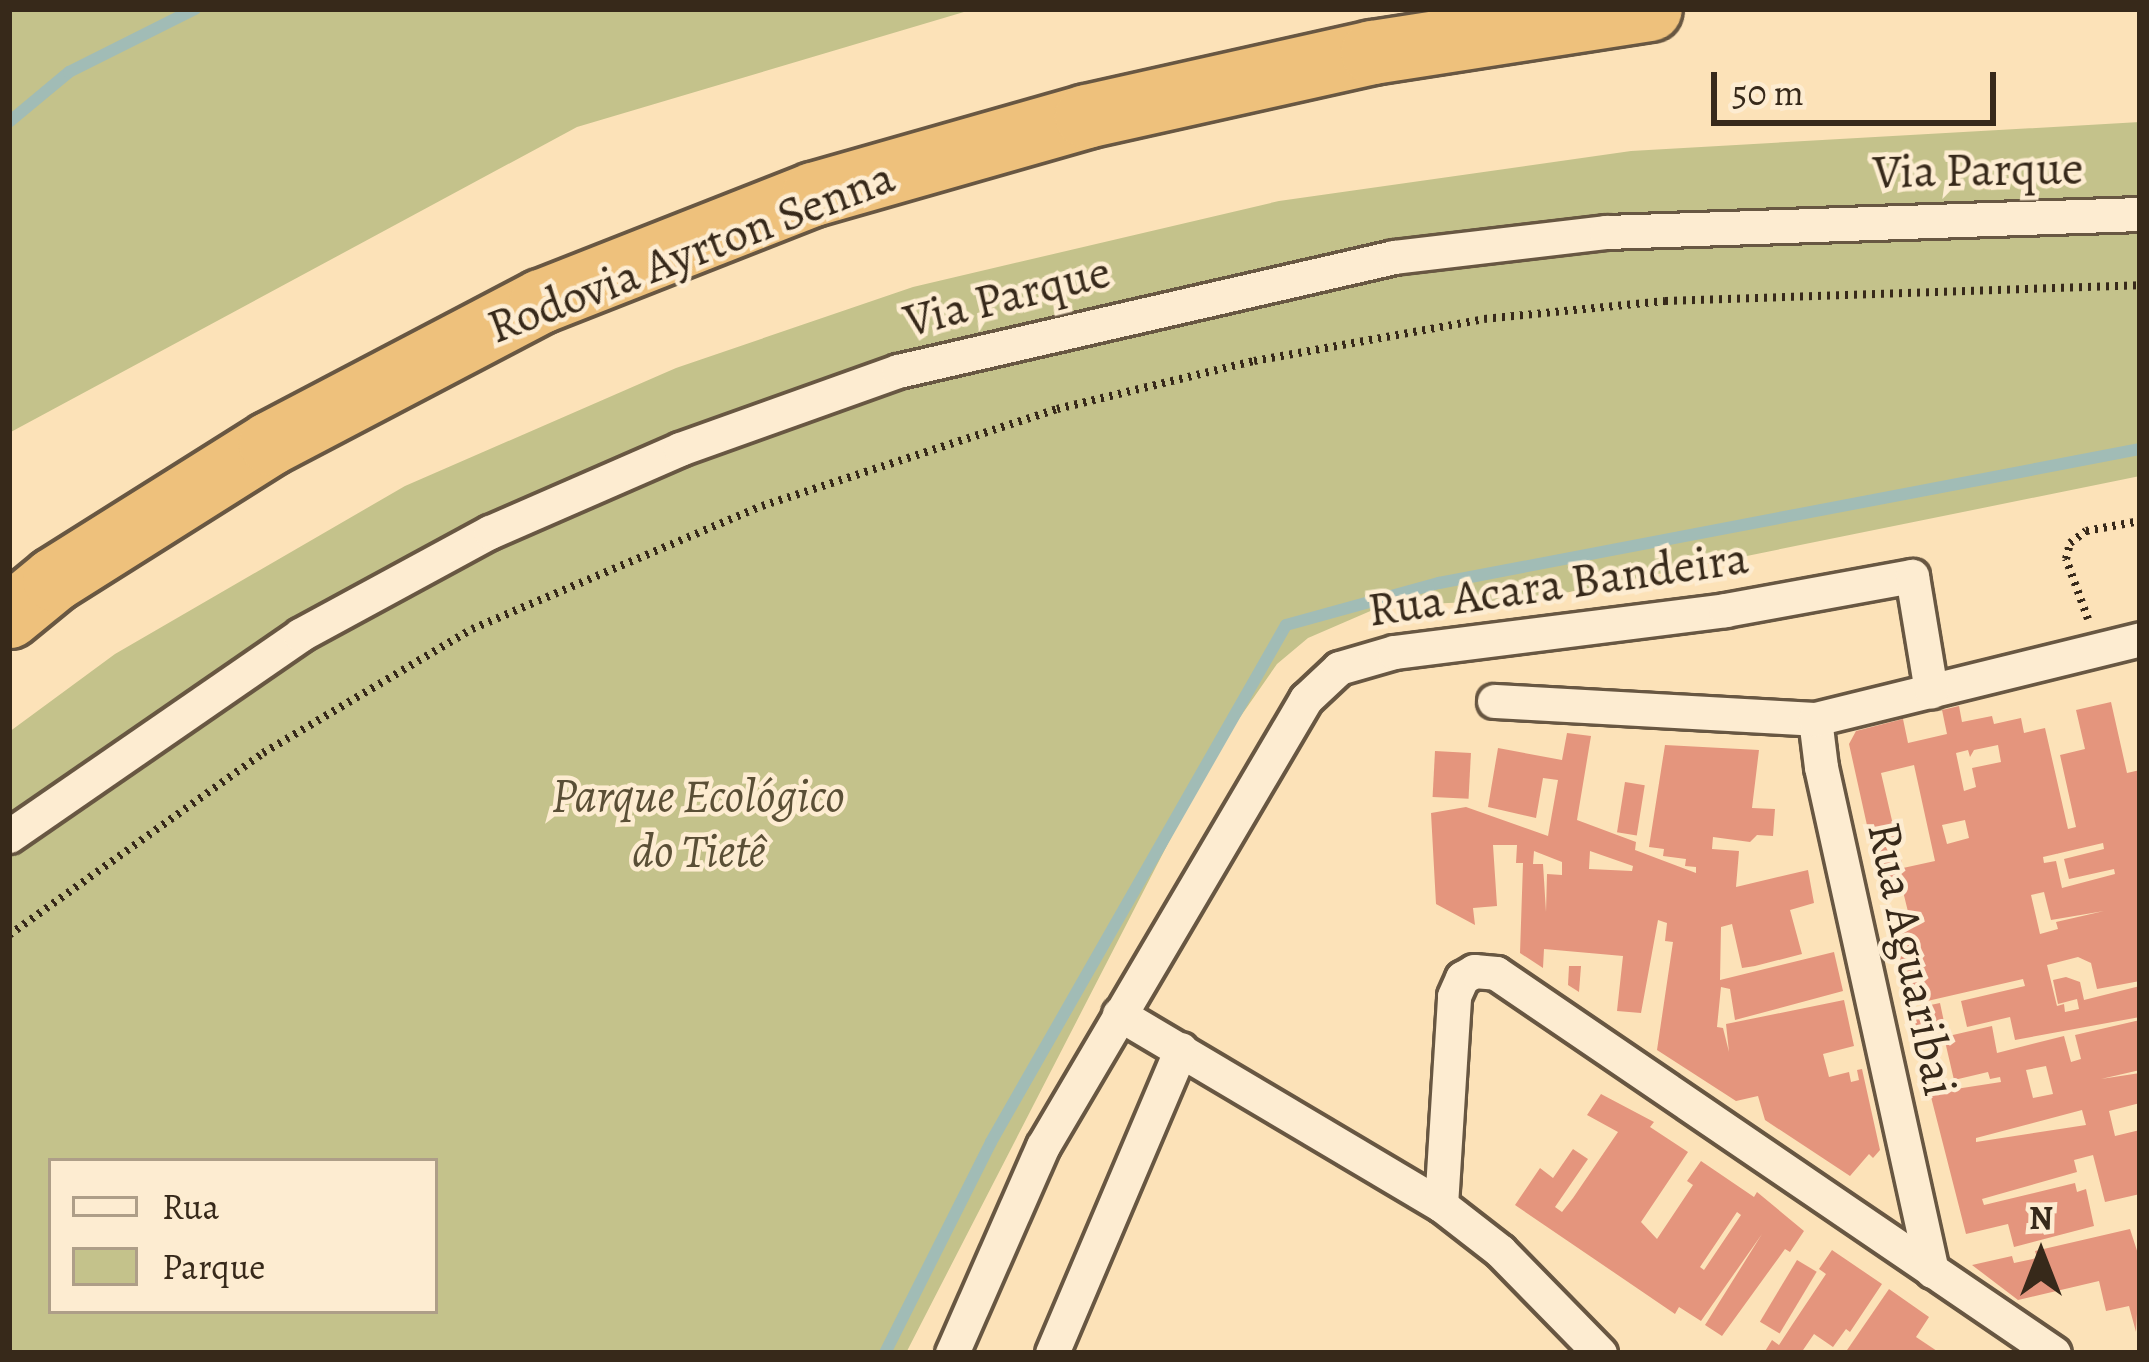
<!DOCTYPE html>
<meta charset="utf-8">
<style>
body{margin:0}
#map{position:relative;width:2149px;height:1362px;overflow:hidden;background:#fce2b8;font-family:Alegreya,serif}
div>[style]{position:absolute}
.green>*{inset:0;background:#c4c28b}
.stream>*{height:12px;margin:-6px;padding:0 6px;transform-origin:6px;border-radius:6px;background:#a1bcb6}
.building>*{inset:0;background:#e4957d;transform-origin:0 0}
.path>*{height:8px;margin-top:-4px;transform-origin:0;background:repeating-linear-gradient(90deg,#37291a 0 3px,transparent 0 9px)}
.roads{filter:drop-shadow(3px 0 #685742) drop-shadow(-3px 0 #685742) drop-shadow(0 3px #685742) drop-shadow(0 -3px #685742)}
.minor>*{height:33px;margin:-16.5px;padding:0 16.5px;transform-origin:16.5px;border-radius:16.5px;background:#fdecd1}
.motorway>*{height:63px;margin:-31.5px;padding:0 31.5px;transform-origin:31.5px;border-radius:31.5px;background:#eec17c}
span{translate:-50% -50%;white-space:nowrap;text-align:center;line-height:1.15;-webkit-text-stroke:9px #fdecd1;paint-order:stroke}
.street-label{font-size:48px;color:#37291a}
.park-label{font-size:48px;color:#5a4f36;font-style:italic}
.frame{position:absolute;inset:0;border:12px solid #37291a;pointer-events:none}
.legend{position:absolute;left:48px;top:1158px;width:390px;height:156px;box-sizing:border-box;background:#fdecd1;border:3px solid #ae9e88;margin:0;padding:15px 21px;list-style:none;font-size:36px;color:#37291a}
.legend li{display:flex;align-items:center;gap:24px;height:60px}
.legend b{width:60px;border:3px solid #ae9e88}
.north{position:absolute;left:1981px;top:1194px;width:120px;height:120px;-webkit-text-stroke:9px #fdecd1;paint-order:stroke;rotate:0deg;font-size:33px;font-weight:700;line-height:48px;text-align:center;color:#37291a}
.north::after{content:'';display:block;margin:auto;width:42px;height:54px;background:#37291a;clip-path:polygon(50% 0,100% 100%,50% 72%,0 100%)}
.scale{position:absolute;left:1711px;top:72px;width:285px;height:54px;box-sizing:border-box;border:6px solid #37291a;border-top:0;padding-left:15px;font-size:36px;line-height:42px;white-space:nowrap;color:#37291a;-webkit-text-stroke:9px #fdecd1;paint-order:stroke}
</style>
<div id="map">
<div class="green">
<i style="clip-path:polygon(9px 9px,974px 9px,577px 127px,9px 433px)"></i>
<i style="clip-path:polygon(evenodd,2140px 122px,2140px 476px,1535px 599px,1382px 606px,1308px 638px,1277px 664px,1213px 756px,906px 1353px,9px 1353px,9px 732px,115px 654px,405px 486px,676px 368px,913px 287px,1279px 201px,1631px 151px,2140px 122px,51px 1161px,435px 1161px,435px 1311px,51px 1311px,51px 1161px)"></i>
</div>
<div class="stream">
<i style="left:9px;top:122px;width:78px;rotate:-39.8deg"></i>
<i style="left:69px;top:72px;width:141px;rotate:-26.6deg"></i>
<i style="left:885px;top:1353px;width:236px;rotate:-63.3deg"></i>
<i style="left:991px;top:1142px;width:595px;rotate:-60.29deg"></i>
<i style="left:1286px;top:625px;width:159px;rotate:-15.4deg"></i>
<i style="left:1439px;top:583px;width:714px;rotate:-10.82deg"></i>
</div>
<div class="building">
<i style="clip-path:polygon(evenodd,2111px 702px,2127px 773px,2140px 770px,2140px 981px,2097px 989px,2091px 963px,2078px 957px,2047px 965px,2057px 1006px,2064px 1004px,2065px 1012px,2079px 1009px,2077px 999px,2058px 1004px,2053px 980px,2066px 977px,2080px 982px,2084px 1000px,2140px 986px,2140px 1017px,2015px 1040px,2010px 1017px,1967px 1027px,1961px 1001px,2025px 986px,2023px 979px,1910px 1005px,1890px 929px,1911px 924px,1900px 879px,1880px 884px,1849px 744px,1856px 731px,1903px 719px,1908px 743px,1947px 734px,1942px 710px,1959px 706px,1962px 722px,1992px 716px,1994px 724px,2021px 718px,2024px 733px,2045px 728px,2068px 829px,2076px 827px,2060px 755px,2085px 749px,2076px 710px,2111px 702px,1998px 745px,2001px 762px,1972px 768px,1976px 787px,1964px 791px,1956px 753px,1968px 750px,1970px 757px,1974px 750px,1998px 745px,2111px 702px,1914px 765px,1935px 861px,1903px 868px,1881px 773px,1914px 765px,2111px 702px,1965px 820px,1969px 838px,1947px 844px,1942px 825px,1965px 820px,2111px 702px,2103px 843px,2104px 849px,2064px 859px,2069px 879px,2114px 869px,2115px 874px,2062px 888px,2056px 861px,2044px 863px,2043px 857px,2103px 843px,2111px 702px,2044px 892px,2051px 920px,2104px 911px,2056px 922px,2058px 929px,2040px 934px,2031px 895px,2044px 892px)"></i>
<i style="clip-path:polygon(evenodd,1567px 733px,1591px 736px,1577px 820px,1636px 842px,1635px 850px,1696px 873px,1696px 867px,1685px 866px,1686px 859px,1663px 856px,1664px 849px,1649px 847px,1665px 745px,1759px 750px,1752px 808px,1775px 809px,1773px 836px,1757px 835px,1750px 842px,1713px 837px,1712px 849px,1739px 851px,1736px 887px,1808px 870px,1814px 903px,1790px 910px,1802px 954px,1755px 966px,1742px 968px,1732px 924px,1721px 927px,1720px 980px,1834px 952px,1843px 991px,1735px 1020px,1730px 989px,1721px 987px,1717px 1027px,1723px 1028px,1729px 1052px,1726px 1024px,1844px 1000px,1854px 1046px,1823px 1054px,1829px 1077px,1849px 1072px,1851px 1082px,1859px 1080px,1857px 1070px,1862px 1069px,1880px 1150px,1873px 1158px,1869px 1154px,1850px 1176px,1765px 1120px,1758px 1096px,1736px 1101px,1657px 1050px,1673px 942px,1665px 941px,1667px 923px,1658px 920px,1641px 1013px,1617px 1011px,1623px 956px,1544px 949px,1543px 968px,1520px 953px,1523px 863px,1516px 863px,1517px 845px,1493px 845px,1497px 906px,1473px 908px,1475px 925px,1436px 904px,1431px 813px,1466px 807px,1548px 836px,1558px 780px,1543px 778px,1536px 818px,1488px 807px,1498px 748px,1562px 760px,1567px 733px,1534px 851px,1562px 862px,1562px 875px,1547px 874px,1546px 912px,1543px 864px,1533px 864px,1534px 851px,1567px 733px,1590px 851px,1633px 866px,1632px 871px,1589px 869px,1590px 851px)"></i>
<i style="left:1435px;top:751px;width:36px;height:46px;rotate:3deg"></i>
<i style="left:1625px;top:782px;width:20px;height:51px;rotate:9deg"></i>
<i style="clip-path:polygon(1569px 966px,1581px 966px,1579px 992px,1568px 985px)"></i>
<i style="left:1940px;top:1003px;width:24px;height:30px;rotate:78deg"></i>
<i style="clip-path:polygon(evenodd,2140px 1020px,2140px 1070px,2101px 1079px,2140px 1073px,2140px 1103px,2109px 1111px,2115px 1136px,2140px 1130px,2140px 1194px,2105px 1202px,2093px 1155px,2074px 1160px,2077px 1172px,1982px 1199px,1984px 1205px,2075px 1183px,2077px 1192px,2086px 1189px,2094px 1226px,2014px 1247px,2008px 1224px,1966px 1234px,1930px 1093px,2001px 1082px,2000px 1077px,1990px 1079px,1988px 1072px,1954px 1080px,1944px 1037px,1992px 1026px,1997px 1053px,2064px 1036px,2071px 1062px,2081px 1059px,2075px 1035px,2140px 1020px,2046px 1066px,2053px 1094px,2033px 1098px,2026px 1070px,2046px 1066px,2140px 1020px,2082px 1110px,2086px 1125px,1976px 1142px,1976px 1138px,2082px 1110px)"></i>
<i style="clip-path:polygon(evenodd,1601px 1094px,1654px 1122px,1650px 1127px,1688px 1152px,1641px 1222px,1657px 1239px,1693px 1185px,1687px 1181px,1701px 1161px,1754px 1197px,1757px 1192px,1804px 1231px,1790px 1252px,1785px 1249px,1722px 1336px,1705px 1325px,1762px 1234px,1701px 1321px,1679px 1307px,1675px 1314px,1515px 1205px,1540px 1168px,1553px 1178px,1573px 1149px,1588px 1159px,1555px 1207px,1562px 1212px,1573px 1198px,1618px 1132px,1587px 1115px,1601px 1094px,1737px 1212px,1741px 1215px,1704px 1270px,1700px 1267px,1737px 1212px)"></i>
<i style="clip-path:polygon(2130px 1229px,2140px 1260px,2136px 1332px,2129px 1306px,2106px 1311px,2099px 1281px,2018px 1300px,1972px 1265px,2012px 1256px,2014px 1263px,2037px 1258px,2035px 1251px)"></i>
<i style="clip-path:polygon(1832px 1250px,1882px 1284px,1850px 1332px,1846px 1329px,1833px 1347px,1814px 1334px,1801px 1353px,1764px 1353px,1772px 1340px,1779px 1345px,1792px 1325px,1826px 1274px,1819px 1269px)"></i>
<i style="left:1797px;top:1260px;width:23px;height:72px;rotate:31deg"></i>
<i style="clip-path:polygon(1889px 1289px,1929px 1317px,1916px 1337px,1940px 1353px,1845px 1353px)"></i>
</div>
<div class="path">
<i style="left:2088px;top:619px;width:64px;rotate:-110.1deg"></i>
<i style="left:2066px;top:559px;width:16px;rotate:-76deg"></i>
<i style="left:2070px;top:543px;width:20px;rotate:-37deg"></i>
<i style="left:2086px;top:531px;width:55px;rotate:-10.5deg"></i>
<i style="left:9px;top:935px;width:312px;rotate:-35.6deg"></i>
<i style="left:263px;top:753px;width:243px;rotate:-30.7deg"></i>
<i style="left:472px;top:629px;width:315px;rotate:-23deg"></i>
<i style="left:762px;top:506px;width:311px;rotate:-18.2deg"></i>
<i style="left:1057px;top:409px;width:203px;rotate:-13.7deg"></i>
<i style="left:1254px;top:361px;width:234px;rotate:-10.3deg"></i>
<i style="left:1484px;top:319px;width:182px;rotate:-5.7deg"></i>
<i style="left:1665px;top:301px;width:475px;rotate:-1.9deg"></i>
</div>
<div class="roads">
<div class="minor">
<i style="left:1494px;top:701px;width:322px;rotate:3.2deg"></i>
<i style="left:9px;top:836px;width:354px;rotate:-34.6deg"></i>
<i style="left:300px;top:635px;width:216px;rotate:-28.5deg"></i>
<i style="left:490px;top:532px;width:207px;rotate:-23.6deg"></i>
<i style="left:680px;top:449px;width:232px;rotate:-19.7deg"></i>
<i style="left:898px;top:371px;width:509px;rotate:-12.94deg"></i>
<i style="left:1394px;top:257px;width:213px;rotate:-6.7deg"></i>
<i style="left:1606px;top:232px;width:534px;rotate:-1.93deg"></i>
<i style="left:1119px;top:1014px;width:374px;rotate:30.7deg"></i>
<i style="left:1441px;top:1205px;width:75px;rotate:37.9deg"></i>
<i style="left:1500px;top:1251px;width:143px;rotate:45.6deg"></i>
<i style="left:1441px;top:1205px;width:209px;rotate:-86.4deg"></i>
<i style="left:1454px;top:996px;width:20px;rotate:-66deg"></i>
<i style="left:1462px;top:978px;width:14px;rotate:-30deg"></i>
<i style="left:1474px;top:971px;width:22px;rotate:5deg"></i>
<i style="left:1496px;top:973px;width:675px;rotate:34.26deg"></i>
<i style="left:1932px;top:1271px;width:516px;rotate:-102.42deg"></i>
<i style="left:1821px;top:767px;width:48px;rotate:-97.1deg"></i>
<i style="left:1815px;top:719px;width:335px;rotate:-13.8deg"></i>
<i style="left:952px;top:1353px;width:226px;rotate:-66.3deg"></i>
<i style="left:1043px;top:1146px;width:519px;rotate:-59.53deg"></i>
<i style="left:1306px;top:699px;width:45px;rotate:-43.2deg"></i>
<i style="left:1339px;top:668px;width:57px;rotate:-16.2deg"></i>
<i style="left:1394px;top:652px;width:334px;rotate:-7.2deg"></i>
<i style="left:1725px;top:610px;width:190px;rotate:-10.3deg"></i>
<i style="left:1912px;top:576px;width:117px;rotate:80.6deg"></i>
<i style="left:1052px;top:1353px;width:330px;rotate:-67deg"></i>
</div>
<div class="motorway">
<i style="left:9px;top:616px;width:58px;rotate:-39.4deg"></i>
<i style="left:54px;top:579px;width:255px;rotate:-32.2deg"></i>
<i style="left:270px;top:443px;width:306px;rotate:-27.7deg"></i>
<i style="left:541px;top:301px;width:292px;rotate:-21.5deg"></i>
<i style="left:813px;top:194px;width:284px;rotate:-15.9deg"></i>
<i style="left:1086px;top:116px;width:293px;rotate:-12.6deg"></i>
<i style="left:1372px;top:52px;width:281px;rotate:-8.8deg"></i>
</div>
</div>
<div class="street-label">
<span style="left:1978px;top:170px;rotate:-1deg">Via Parque</span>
<span style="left:691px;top:252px;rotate:-21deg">Rodovia Ayrton Senna</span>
<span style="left:1007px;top:296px;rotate:-14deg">Via Parque</span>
<span style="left:1558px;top:584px;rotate:-8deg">Rua Acara Bandeira</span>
<span style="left:1912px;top:959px;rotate:78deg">Rua Aguaribai</span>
</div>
<div class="park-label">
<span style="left:698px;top:823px">Parque Ecológico<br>do Tietê</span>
</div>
<div class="frame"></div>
<ul class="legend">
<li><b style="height:15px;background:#fdecd1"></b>Rua</li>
<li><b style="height:33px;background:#c4c28b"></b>Parque</li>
</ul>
<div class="north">N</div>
<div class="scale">50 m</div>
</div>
